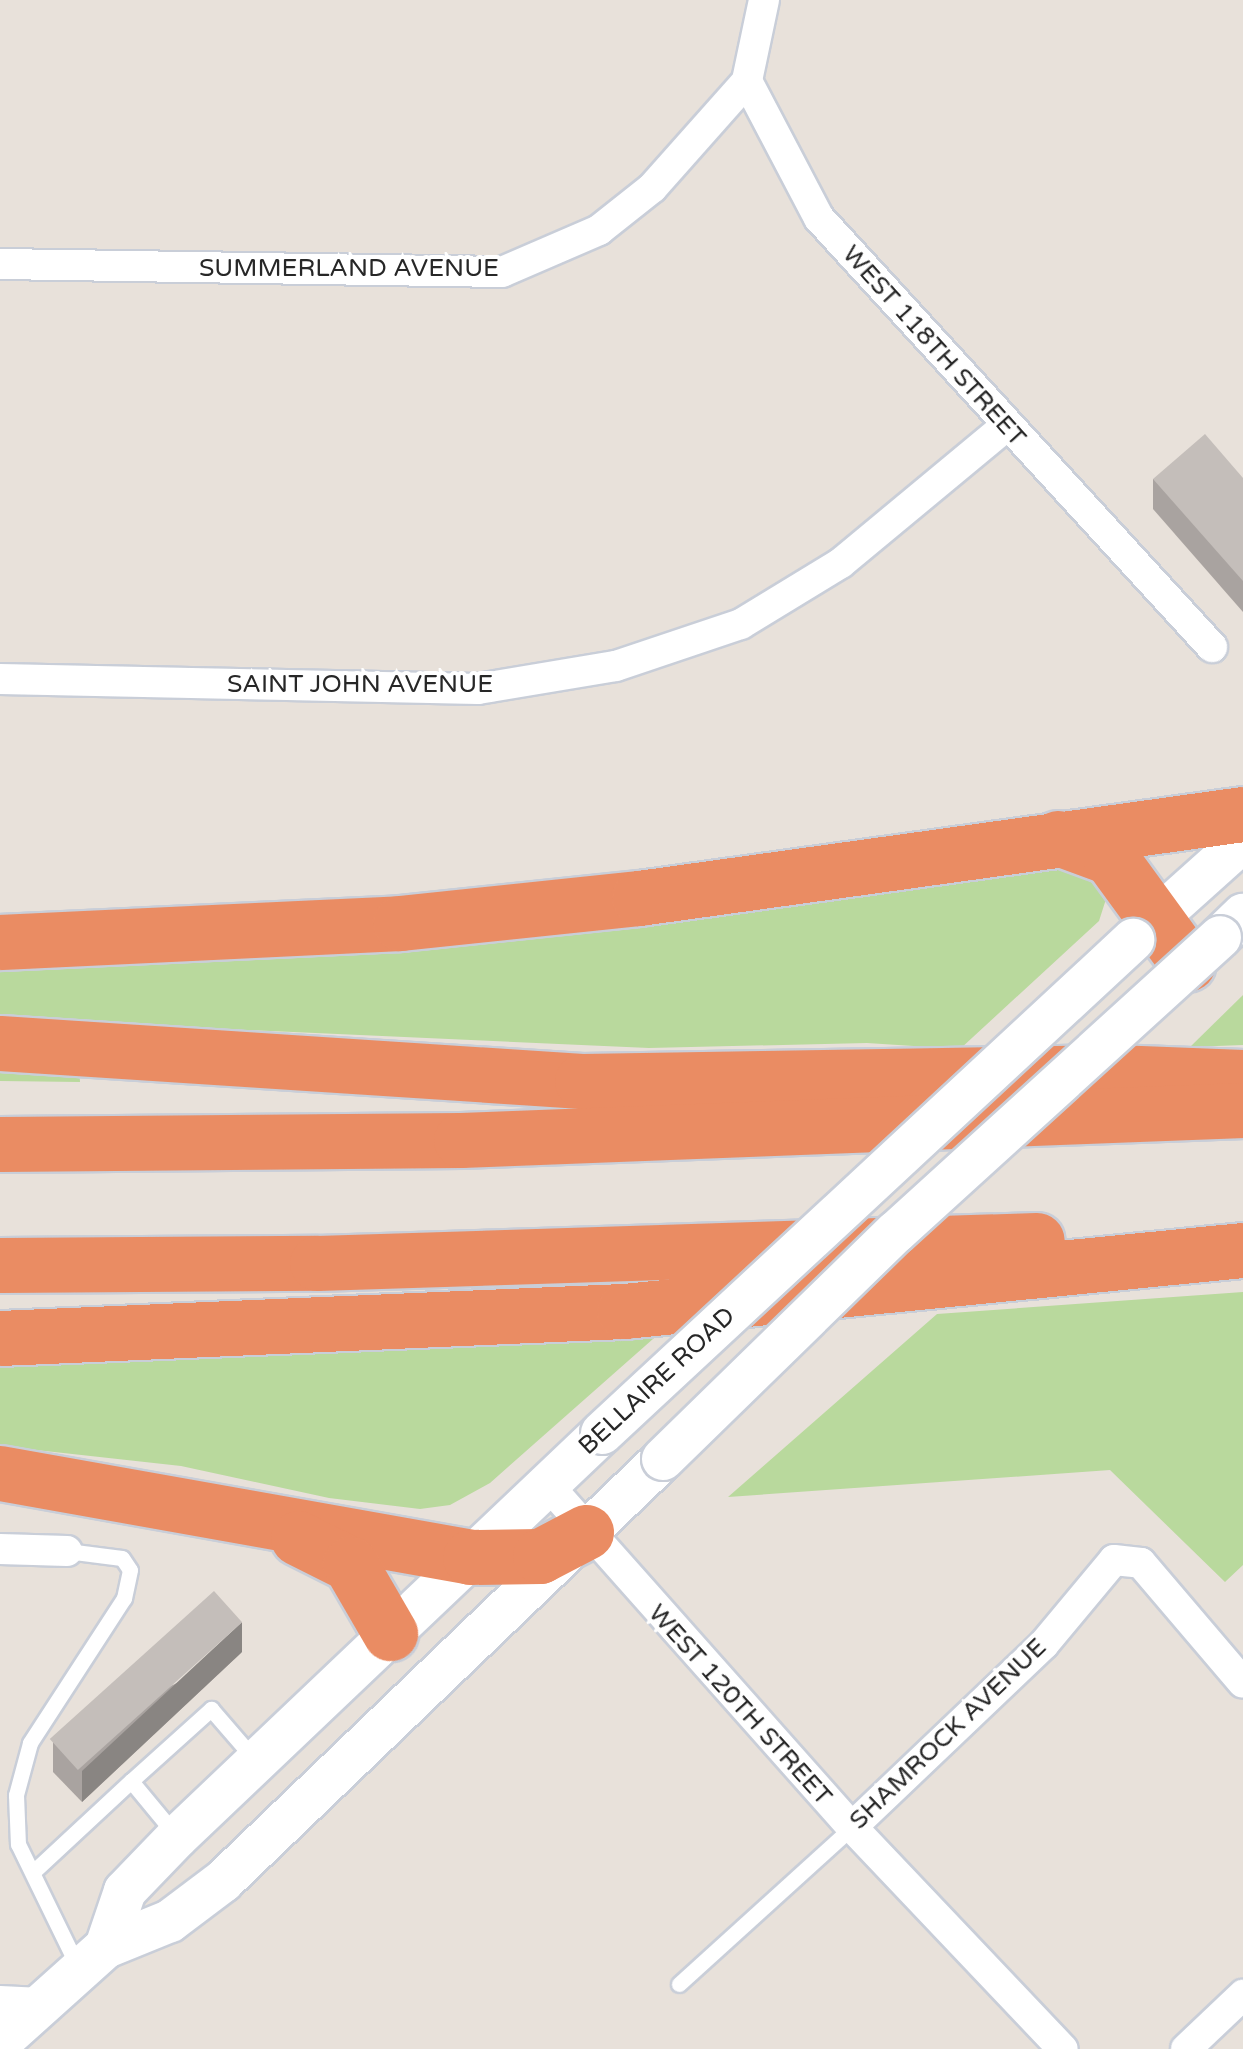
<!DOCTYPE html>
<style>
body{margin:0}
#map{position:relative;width:1243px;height:2049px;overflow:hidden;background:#e8e1da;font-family:"Varela Round",sans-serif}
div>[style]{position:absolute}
.green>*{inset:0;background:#b9d99d}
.roads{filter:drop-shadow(2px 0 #c9ced8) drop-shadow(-2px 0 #c9ced8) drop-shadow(0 2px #c9ced8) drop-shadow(0 -2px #c9ced8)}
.lane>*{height:15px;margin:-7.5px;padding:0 7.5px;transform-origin:7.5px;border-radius:7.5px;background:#fff}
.street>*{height:30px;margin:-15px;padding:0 15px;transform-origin:15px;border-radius:15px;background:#fff}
.secondary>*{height:42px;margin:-21px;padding:0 21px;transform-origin:21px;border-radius:21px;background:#fff}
.highway>*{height:55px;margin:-27.5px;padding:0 27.5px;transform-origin:27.5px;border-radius:27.5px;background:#ea8c63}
.bridges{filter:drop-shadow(2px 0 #c9ced8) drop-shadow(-2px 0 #c9ced8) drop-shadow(0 2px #c9ced8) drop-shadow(0 -2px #c9ced8)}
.secondary-bridge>*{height:42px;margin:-21px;padding:0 21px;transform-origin:21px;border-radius:21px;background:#fff}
.wall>*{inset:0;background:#a9a3a0}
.shaded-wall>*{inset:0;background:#898582}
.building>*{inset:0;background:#c4beba;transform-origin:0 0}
span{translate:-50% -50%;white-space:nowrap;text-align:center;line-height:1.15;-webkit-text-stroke:8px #fff;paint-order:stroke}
.street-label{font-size:25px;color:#272727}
</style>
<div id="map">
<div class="green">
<i style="clip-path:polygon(1086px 864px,1107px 896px,1099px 921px,960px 1049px,867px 1043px,649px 1048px,0 1019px,0 962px,181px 959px,530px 938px,927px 877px)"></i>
<i style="clip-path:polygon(1243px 995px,1243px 1045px,1190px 1047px)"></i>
<i style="clip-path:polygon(0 1059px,79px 1066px,80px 1082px,0 1081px)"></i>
<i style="clip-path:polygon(1243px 1292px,1243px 1565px,1225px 1582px,1110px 1470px,728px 1497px,937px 1314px)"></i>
<i style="clip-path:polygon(662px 1331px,490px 1483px,450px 1505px,420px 1509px,329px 1498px,181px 1466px,0 1446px,0 1363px,353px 1351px)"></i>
</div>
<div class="roads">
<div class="lane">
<i style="left:67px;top:1551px;width:55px;rotate:7.3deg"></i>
<i style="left:122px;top:1558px;width:14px;rotate:56deg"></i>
<i style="left:130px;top:1570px;width:29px;rotate:102deg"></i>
<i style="left:124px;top:1598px;width:173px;rotate:123deg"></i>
<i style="left:30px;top:1743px;width:54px;rotate:105.1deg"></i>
<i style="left:16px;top:1795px;width:49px;rotate:87.7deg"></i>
<i style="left:18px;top:1844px;width:137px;rotate:64deg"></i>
<i style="left:131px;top:1781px;width:108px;rotate:-42deg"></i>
<i style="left:211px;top:1709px;width:67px;rotate:49.2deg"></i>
<i style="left:33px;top:1872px;width:134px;rotate:-42.9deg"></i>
<i style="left:131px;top:1781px;width:67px;rotate:50.4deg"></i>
<i style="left:679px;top:1984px;width:234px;rotate:-42.2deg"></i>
</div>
<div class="street">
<i style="left:764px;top:0;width:83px;rotate:101.9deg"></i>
<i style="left:747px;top:81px;width:155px;rotate:62.3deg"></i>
<i style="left:819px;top:218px;width:582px;rotate:47.51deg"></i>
<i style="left:0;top:264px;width:502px;rotate:0.91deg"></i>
<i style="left:502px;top:272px;width:106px;rotate:-23.4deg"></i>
<i style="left:599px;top:230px;width:68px;rotate:-38.4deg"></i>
<i style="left:652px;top:188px;width:143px;rotate:-48.4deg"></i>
<i style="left:0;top:679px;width:478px;rotate:1.2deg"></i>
<i style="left:478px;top:689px;width:140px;rotate:-9.5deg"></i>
<i style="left:616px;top:666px;width:132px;rotate:-18.6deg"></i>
<i style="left:741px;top:624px;width:117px;rotate:-31.4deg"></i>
<i style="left:841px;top:563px;width:213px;rotate:-39.7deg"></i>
<i style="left:547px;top:1484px;width:459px;rotate:48.4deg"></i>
<i style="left:852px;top:1827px;width:306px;rotate:46.5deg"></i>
<i style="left:0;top:1549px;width:67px;rotate:1.7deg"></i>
<i style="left:852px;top:1827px;width:265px;rotate:-43.6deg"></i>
<i style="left:1044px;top:1644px;width:109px;rotate:-50.2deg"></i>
<i style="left:1114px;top:1560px;width:27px;rotate:6deg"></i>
<i style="left:1141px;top:1563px;width:157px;rotate:49.6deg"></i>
<i style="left:0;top:2001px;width:41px;rotate:2.8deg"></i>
<i style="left:1186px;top:2049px;width:79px;rotate:-43.5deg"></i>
</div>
<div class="secondary">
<i style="left:1136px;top:937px;width:144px;rotate:-41.9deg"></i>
<i style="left:1220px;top:937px;width:32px;rotate:-44deg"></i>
<i style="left:106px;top:1947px;width:59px;rotate:-71.3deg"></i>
<i style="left:125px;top:1891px;width:75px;rotate:-46.1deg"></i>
<i style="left:177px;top:1837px;width:586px;rotate:-43.55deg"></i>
<i style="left:0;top:2042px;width:142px;rotate:-41.9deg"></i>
<i style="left:106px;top:1947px;width:69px;rotate:-22.1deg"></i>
<i style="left:170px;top:1921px;width:66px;rotate:-37deg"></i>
<i style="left:223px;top:1881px;width:610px;rotate:-43.8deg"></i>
</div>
<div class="highway">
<i style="left:1058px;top:838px;width:55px;rotate:20.1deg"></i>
<i style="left:1110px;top:857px;width:132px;rotate:53.9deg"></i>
<i style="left:0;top:942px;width:400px;rotate:-2.7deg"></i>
<i style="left:400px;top:923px;width:240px;rotate:-6deg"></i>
<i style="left:639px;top:898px;width:610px;rotate:-7.92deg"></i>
<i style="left:0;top:1043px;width:583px;rotate:3.74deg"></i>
<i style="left:582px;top:1081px;width:532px;rotate:-0.97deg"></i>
<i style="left:1114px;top:1072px;width:129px;rotate:2.2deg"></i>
<i style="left:0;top:1144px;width:461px;rotate:-0.5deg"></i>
<i style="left:461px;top:1140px;width:783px;rotate:-2.2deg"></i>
<i style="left:0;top:1265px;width:317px;rotate:-0.4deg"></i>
<i style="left:317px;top:1263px;width:720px;rotate:-1.83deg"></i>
<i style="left:0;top:1338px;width:625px;rotate:-2.48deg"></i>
<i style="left:624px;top:1311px;width:622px;rotate:-5.63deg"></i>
<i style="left:0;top:1473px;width:477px;rotate:10.1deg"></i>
<i style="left:470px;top:1557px;width:70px;rotate:-0.8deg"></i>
<i style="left:540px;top:1556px;width:52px;rotate:-27.6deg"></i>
<i style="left:298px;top:1538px;width:58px;rotate:26.6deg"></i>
<i style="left:350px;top:1564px;width:80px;rotate:59.9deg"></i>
</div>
</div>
<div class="bridges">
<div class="secondary-bridge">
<i style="left:602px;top:1433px;width:725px;rotate:-42.87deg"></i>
<i style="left:663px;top:1459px;width:325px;rotate:-44.3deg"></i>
<i style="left:896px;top:1232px;width:438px;rotate:-42.3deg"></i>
</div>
</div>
<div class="wall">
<i style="clip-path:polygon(1243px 478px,1243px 612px,1153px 509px,1153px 479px)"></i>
<i style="clip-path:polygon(242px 1652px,82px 1802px,53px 1772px,53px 1742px)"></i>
</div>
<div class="shaded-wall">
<i style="clip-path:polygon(242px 1622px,242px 1652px,82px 1802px,82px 1771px)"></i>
</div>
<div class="building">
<i style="clip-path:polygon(1205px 434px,1243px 478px,1243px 581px,1153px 479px)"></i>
<i style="left:214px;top:1591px;width:42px;height:221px;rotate:48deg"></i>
</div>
<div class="street-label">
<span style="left:349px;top:268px">SUMMERLAND AVENUE</span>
<span style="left:934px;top:346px;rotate:48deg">WEST 118TH STREET</span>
<span style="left:360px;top:684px">SAINT JOHN AVENUE</span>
<span style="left:657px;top:1381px;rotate:-43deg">BELLAIRE ROAD</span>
<span style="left:740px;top:1705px;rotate:48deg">WEST 120TH STREET</span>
<span style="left:948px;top:1734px;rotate:-44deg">SHAMROCK AVENUE</span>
</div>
</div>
